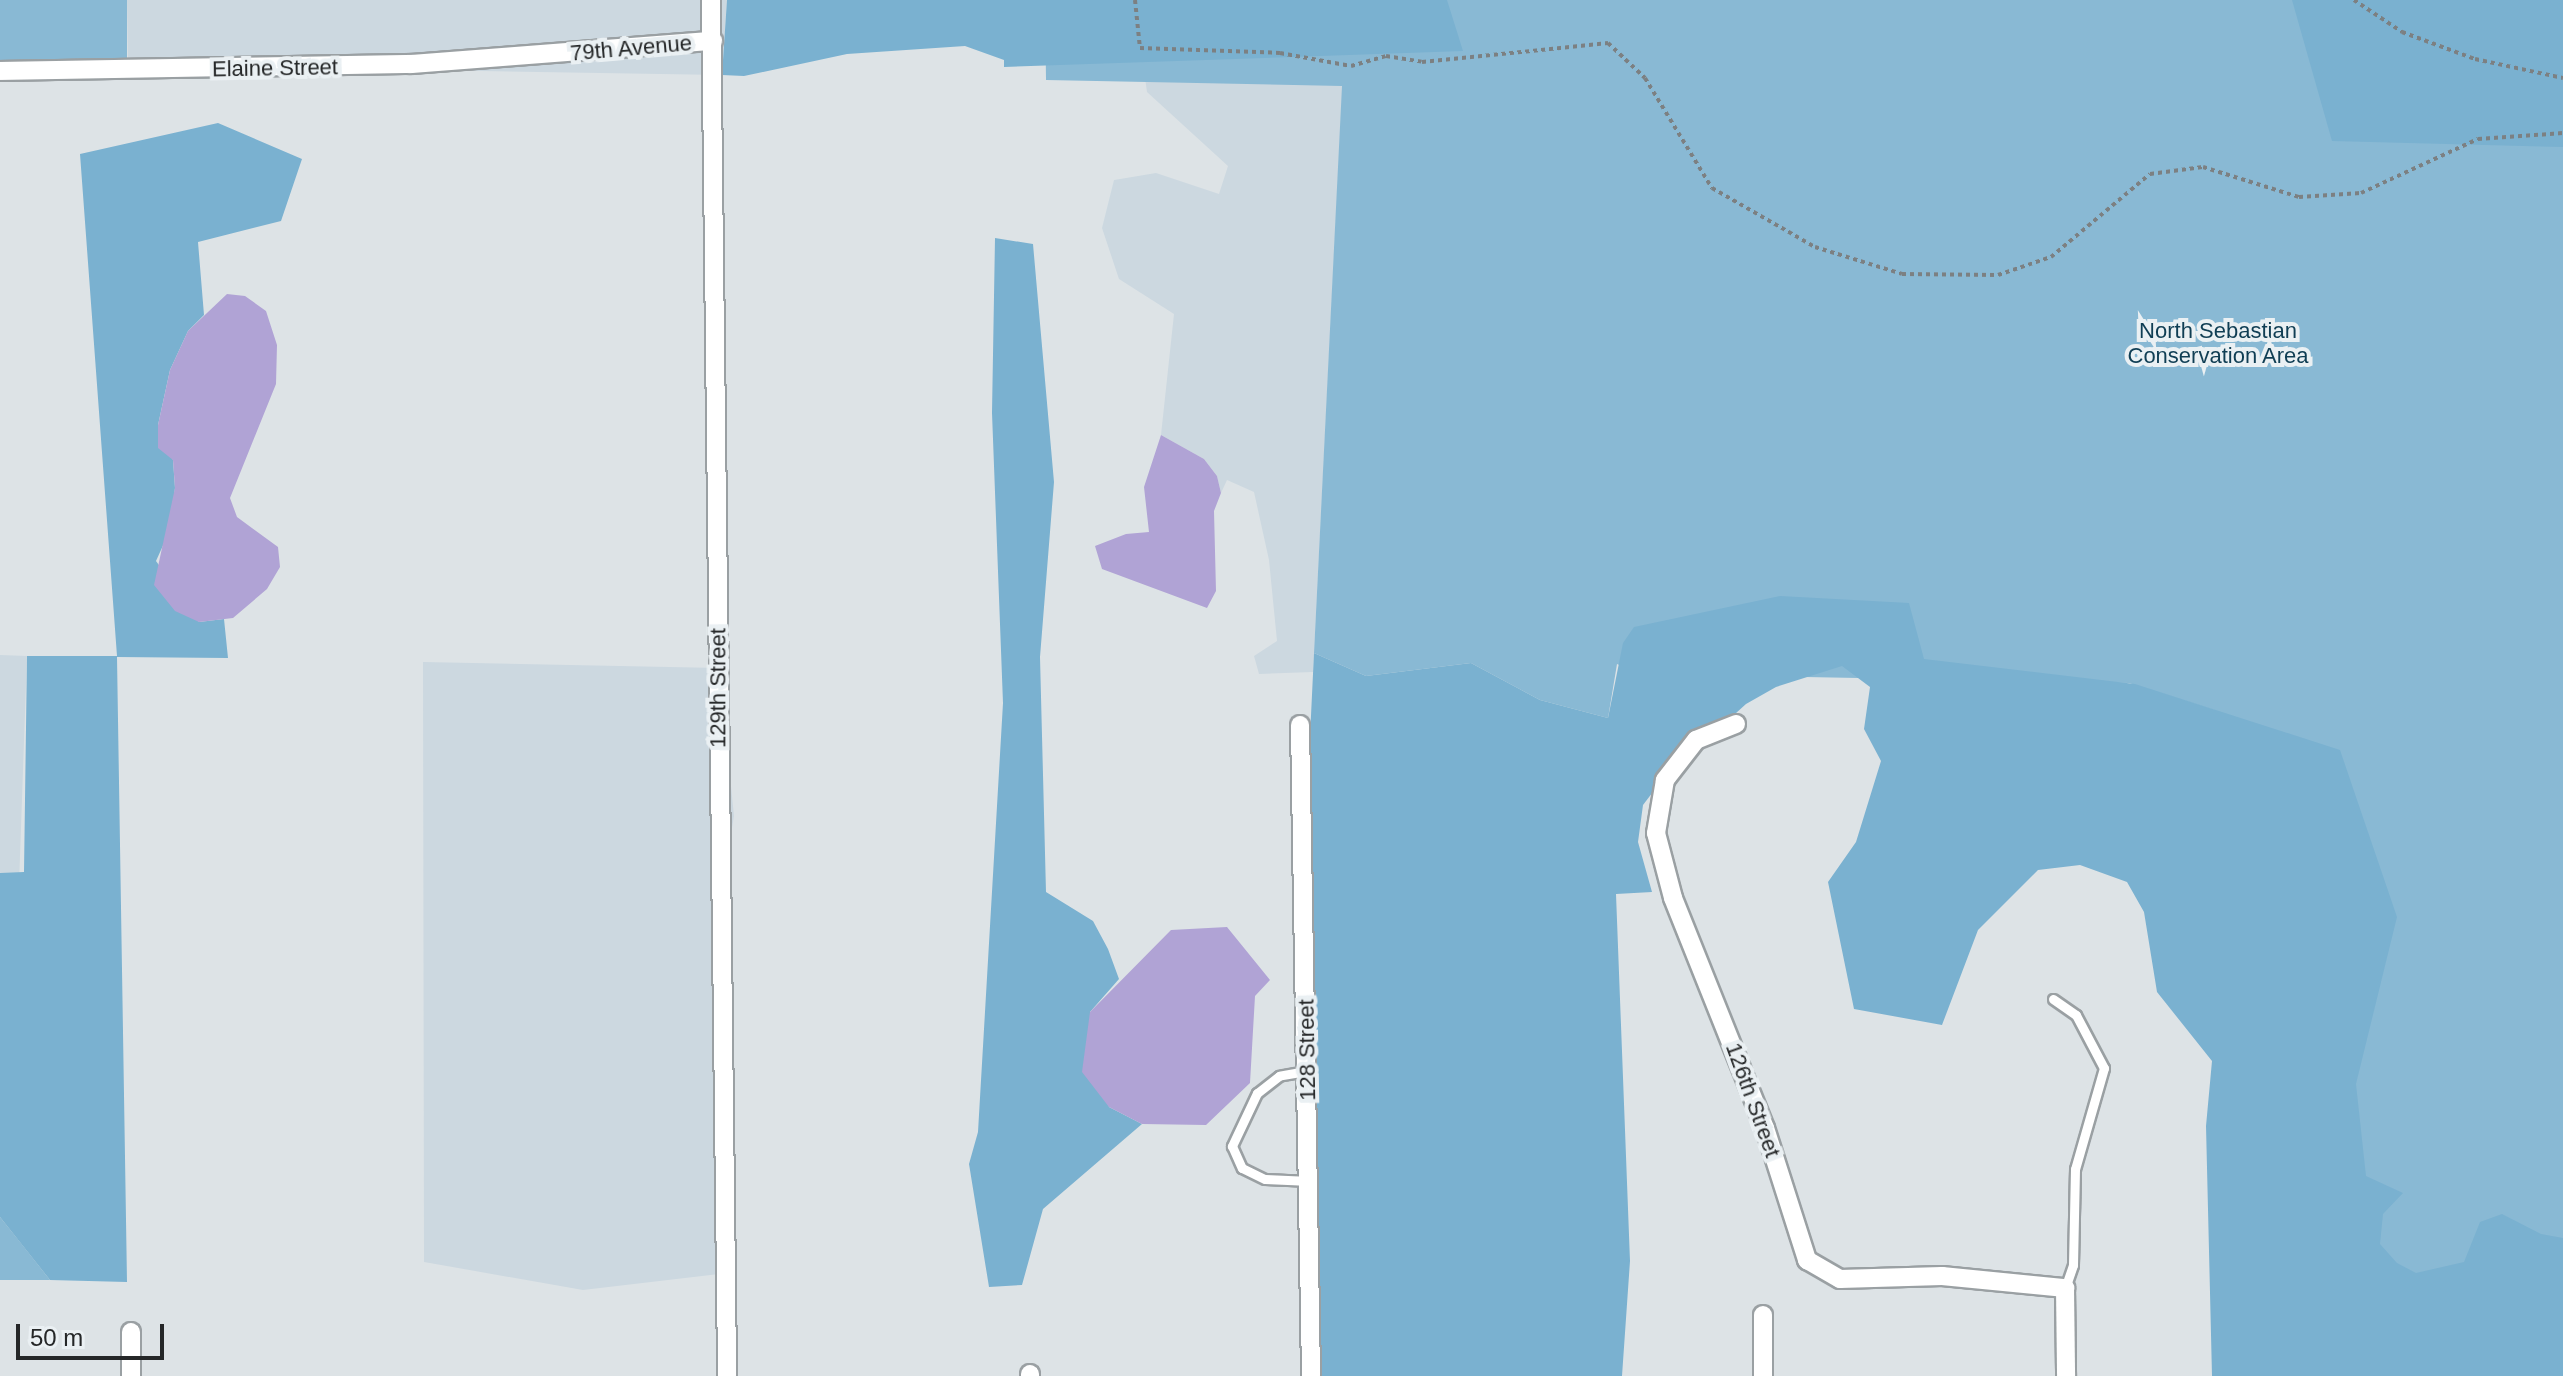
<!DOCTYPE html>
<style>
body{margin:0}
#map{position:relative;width:2563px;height:1376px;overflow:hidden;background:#dde3e6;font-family:Helvetica,sans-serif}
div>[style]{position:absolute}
.built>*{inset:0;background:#ccd8e0;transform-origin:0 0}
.green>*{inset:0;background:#89b9d4;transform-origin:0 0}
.forest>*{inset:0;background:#7ab1d0}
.water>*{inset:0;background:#b0a3d5}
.path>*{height:4px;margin-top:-2px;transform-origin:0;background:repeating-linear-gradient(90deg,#7c8082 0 4px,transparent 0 8px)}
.roads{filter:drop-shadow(2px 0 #9aa0a3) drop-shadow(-2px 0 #9aa0a3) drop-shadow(0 2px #9aa0a3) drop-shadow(0 -2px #9aa0a3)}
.lane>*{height:9px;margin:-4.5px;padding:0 4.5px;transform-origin:4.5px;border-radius:4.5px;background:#fff}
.street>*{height:18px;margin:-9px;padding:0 9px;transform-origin:9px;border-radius:9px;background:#fff}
span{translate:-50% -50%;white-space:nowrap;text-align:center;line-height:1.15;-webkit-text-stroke:8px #eaf0f3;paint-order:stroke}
.street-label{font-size:22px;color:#252728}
.park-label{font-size:22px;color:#103e54}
.scale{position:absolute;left:16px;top:1324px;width:148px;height:36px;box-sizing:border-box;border:4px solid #252728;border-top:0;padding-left:10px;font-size:24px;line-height:28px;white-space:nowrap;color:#252728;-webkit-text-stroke:6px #eaf0f3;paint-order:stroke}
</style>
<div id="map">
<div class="built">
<i style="clip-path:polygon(127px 0,727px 0,722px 75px,128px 65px)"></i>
<i style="clip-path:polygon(1344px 58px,1313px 672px,1259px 674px,1254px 656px,1277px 641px,1269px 560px,1254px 492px,1227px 480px,1221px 493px,1217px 476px,1204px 459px,1161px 435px,1174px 314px,1119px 279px,1102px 228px,1114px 180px,1156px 173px,1219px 194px,1228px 166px,1147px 92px,1143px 63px)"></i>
<i style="left:0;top:655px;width:27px;height:218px;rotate:2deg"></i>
<i style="clip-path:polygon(423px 662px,719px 668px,734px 816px,725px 870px,736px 1272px,583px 1290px,424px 1262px)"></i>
</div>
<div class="green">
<i style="left:0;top:0;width:127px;height:64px"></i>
<i style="clip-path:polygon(1045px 0,2563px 0,2563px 1376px,2223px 1376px,2214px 710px,2129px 683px,1640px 674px,1617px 664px,1608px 718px,1540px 700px,1471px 663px,1366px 676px,1314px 653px,1342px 86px,1046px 80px)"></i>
<i style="clip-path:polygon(0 1217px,20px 1242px,50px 1280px,0 1280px)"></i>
</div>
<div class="forest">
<i style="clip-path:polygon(727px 0,1447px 0,1463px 51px,1004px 67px,1004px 60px,965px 46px,847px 54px,744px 76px,722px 75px)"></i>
<i style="clip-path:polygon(2292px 0,2563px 0,2563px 147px,2332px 141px)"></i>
<i style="clip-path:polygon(218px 123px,302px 159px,281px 221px,198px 242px,204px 315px,188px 331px,170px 370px,158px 425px,173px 460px,175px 488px,170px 530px,156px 561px,199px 622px,224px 619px,228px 658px,117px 657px,127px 1282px,50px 1280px,0 1217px,0 873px,24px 872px,27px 656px,117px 656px,80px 154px)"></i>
<i style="clip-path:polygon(995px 238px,1033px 244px,1054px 482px,1040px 657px,1046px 892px,1093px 921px,1108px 949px,1119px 979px,1090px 1012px,1109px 1107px,1142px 1124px,1043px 1209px,1022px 1285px,989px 1287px,969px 1164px,978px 1132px,1003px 703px,992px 413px)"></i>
<i style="clip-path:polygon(1780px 596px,1909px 603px,1924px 659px,2135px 684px,2340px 750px,2397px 917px,2356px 1084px,2366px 1176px,2403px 1193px,2383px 1214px,2380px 1244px,2397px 1263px,2416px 1273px,2464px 1262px,2480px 1222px,2502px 1214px,2541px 1234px,2563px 1238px,2563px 1376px,2212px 1376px,2206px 1126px,2212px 1061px,2157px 992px,2144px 912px,2127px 882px,2080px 865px,2038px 870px,1978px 930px,1942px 1025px,1854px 1009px,1828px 882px,1856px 842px,1881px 761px,1864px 729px,1870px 687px,1842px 666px,1776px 687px,1746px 704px,1662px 780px,1643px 805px,1638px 842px,1652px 892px,1616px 894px,1630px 1261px,1622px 1376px,1302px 1376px,1306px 820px,1314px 653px,1366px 676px,1471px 663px,1540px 700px,1608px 718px,1623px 643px,1634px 627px)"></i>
</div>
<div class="water">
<i style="clip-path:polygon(227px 294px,245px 296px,266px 311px,277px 345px,276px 384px,230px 498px,237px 517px,278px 547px,280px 567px,267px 589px,233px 618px,199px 622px,175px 611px,154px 585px,175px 488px,173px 460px,158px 448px,158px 425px,170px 370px,188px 331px)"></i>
<i style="clip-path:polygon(1161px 435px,1204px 459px,1217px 476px,1221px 493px,1214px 511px,1216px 591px,1207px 608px,1102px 569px,1095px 546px,1126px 534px,1149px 532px,1144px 487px)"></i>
<i style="clip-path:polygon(1227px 927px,1270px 980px,1255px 996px,1250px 1083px,1206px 1125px,1142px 1124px,1109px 1107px,1082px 1072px,1090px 1012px,1171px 930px)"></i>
</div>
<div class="path">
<i style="left:1135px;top:0;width:48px;rotate:84.1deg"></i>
<i style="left:1140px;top:48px;width:140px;rotate:2deg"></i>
<i style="left:1280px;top:53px;width:72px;rotate:10.4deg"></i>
<i style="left:1351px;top:66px;width:36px;rotate:-16deg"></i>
<i style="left:1386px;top:56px;width:36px;rotate:9deg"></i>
<i style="left:1422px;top:62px;width:187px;rotate:-5.8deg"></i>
<i style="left:1608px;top:43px;width:51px;rotate:43.4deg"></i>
<i style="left:1645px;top:78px;width:129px;rotate:58.7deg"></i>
<i style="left:1712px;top:188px;width:119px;rotate:29.8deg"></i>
<i style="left:1815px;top:247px;width:91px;rotate:17.2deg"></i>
<i style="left:1902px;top:274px;width:96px;rotate:0.6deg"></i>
<i style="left:1998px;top:275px;width:56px;rotate:-18.8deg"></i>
<i style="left:2051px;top:257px;width:129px;rotate:-40deg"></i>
<i style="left:2150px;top:174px;width:53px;rotate:-7.5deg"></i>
<i style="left:2203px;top:167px;width:101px;rotate:17.4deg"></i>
<i style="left:2299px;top:197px;width:62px;rotate:-3.7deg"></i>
<i style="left:2361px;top:193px;width:129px;rotate:-24.8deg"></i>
<i style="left:2478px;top:139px;width:85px;rotate:-4deg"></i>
<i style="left:2354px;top:0;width:58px;rotate:33.7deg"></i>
<i style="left:2402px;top:32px;width:78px;rotate:20.3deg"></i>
<i style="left:2475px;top:59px;width:90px;rotate:12.2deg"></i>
</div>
<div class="roads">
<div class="lane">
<i style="left:2053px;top:999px;width:28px;rotate:35deg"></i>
<i style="left:2076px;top:1015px;width:60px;rotate:62.2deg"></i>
<i style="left:2104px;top:1068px;width:105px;rotate:106deg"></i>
<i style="left:2075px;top:1169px;width:96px;rotate:91.2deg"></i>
<i style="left:2073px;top:1265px;width:24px;rotate:109deg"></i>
<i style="left:1306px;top:1071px;width:27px;rotate:170deg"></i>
<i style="left:1279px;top:1076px;width:28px;rotate:142deg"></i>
<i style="left:1257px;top:1093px;width:59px;rotate:115.3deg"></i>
<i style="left:1232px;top:1146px;width:24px;rotate:66deg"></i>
<i style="left:1242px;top:1168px;width:25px;rotate:26deg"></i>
<i style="left:1265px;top:1179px;width:45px;rotate:2.5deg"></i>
</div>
<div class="street">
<i style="left:711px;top:0;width:1376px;rotate:89.33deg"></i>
<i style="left:0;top:71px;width:411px;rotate:-1deg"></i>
<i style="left:411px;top:64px;width:303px;rotate:-4.4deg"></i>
<i style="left:1736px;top:724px;width:43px;rotate:158.2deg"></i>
<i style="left:1696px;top:740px;width:51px;rotate:127.8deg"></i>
<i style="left:1665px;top:780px;width:54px;rotate:99.6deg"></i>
<i style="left:1656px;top:833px;width:67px;rotate:75.3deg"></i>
<i style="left:1673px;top:898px;width:248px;rotate:68.2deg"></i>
<i style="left:1765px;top:1128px;width:139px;rotate:72.3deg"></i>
<i style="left:1807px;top:1260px;width:38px;rotate:30deg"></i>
<i style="left:1840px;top:1279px;width:102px;rotate:-1.7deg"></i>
<i style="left:1942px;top:1276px;width:124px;rotate:5.6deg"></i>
<i style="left:2065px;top:1288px;width:88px;rotate:89.3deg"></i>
<i style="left:1300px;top:725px;width:651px;rotate:89.03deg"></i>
<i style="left:1763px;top:1315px;width:61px;rotate:90deg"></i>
<i style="left:131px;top:1376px;width:44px;rotate:-90deg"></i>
<i style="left:1030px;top:1376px;width:2px;rotate:-90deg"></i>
</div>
</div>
<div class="street-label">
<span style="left:631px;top:48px;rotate:-5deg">79th Avenue</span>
<span style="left:275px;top:68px;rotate:-1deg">Elaine Street</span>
<span style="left:718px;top:688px;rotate:-90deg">129th Street</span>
<span style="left:1307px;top:1050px;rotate:-91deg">128 Street</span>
<span style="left:1753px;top:1100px;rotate:70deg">126th Street</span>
</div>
<div class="park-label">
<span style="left:2218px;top:343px">North Sebastian<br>Conservation Area</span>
</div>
<div class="scale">50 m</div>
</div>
